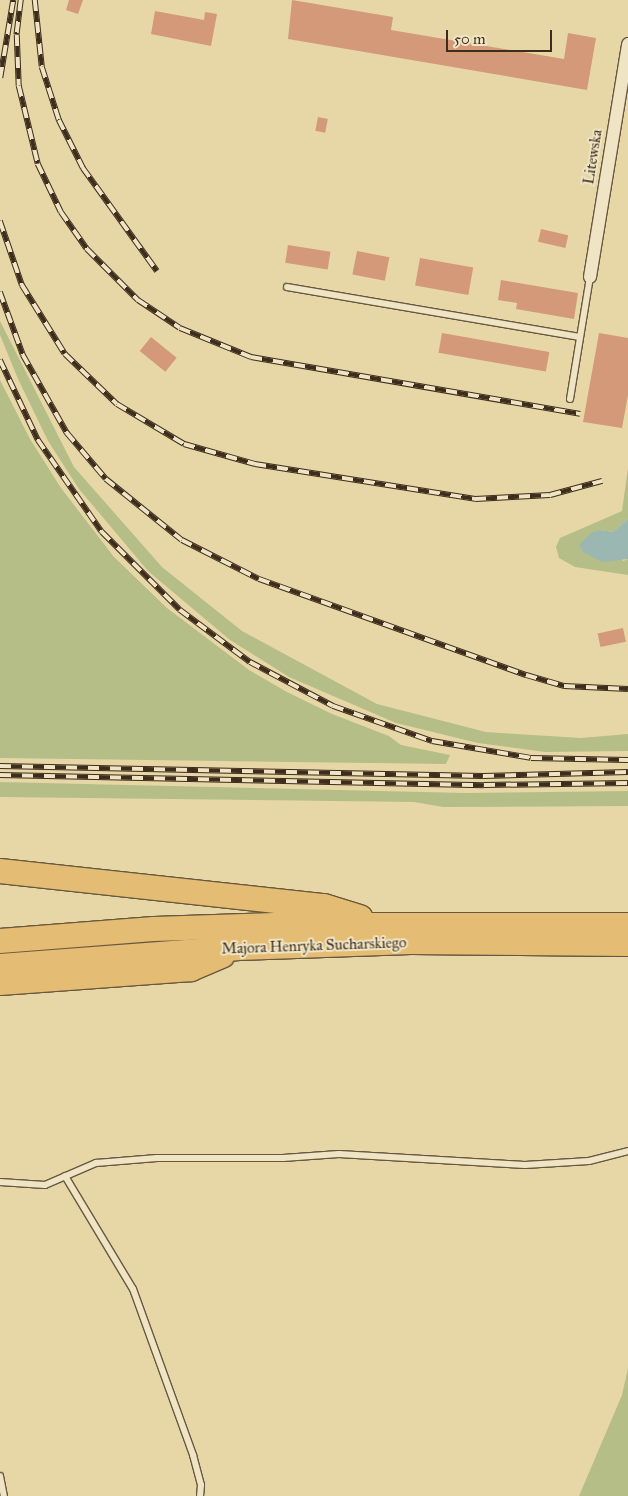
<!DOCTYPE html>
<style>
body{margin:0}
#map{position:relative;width:628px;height:1496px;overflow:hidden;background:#e7d7a6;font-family:"IM FELL Great Primer",serif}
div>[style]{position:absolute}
.green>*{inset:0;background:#b6be87}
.water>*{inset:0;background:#9ab7b1}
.building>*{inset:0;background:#d49979;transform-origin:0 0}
.roads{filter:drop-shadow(1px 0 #68583f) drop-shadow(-1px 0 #68583f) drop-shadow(0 1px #68583f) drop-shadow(0 -1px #68583f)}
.lane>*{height:6px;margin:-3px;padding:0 3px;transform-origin:3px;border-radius:3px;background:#efe5c5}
.street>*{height:12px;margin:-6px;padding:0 6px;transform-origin:6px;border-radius:6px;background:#efe5c5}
.highway>*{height:24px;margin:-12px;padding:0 12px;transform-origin:12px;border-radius:12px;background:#e4bc73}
.rail>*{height:5.5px;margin-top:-2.75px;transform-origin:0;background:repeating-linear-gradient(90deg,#efe5c5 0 11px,#3e2d1d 0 22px);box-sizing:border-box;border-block:1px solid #3e2d1d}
span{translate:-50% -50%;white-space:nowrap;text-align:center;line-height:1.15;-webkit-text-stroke:4px #efe5c5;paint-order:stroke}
.street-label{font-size:15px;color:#3e2d1d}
.scale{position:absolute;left:446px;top:30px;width:106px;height:22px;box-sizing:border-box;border:2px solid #3e2d1d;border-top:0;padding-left:6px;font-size:15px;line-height:18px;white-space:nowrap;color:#3e2d1d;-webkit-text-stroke:4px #efe5c5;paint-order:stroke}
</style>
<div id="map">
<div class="green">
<i style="clip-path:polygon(0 321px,74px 467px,162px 567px,242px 631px,377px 704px,486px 732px,581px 738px,628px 734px,628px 751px,545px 752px,478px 743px,396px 723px,289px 677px,230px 640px,148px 571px,79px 489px,48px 441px,18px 379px,0 335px)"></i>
<i style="clip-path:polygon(0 380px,30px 439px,61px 488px,114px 557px,167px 608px,249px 670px,287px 692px,332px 714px,389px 736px,401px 745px,450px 755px,446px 764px,0 758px)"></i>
<i style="clip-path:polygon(628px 468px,628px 519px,613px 532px,600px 530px,623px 561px,628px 559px,628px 575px,575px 567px,559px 558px,556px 547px,560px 538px,622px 511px)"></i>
<i style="clip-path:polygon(0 782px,465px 793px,628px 791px,628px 806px,443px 807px,414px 802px,0 797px)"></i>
<i style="clip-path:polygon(628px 1368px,628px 1496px,579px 1496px,622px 1395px)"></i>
</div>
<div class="water">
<i style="clip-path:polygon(628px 519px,628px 559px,602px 562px,583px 552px,579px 545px,591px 533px,600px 530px,613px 532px)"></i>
</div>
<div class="building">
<i style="clip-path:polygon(69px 0,83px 0,78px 14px,66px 10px)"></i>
<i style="clip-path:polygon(292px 0,393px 17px,391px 30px,564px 59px,568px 33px,596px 38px,587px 90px,288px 39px)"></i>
<i style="clip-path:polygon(155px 11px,204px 20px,205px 12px,217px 14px,211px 46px,151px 34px)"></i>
<i style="left:318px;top:117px;width:10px;height:14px;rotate:11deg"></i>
<i style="left:541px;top:229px;width:28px;height:13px;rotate:13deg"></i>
<i style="left:288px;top:245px;width:43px;height:18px;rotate:9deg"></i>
<i style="left:357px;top:251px;width:33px;height:24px;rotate:11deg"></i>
<i style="left:420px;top:258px;width:54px;height:28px;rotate:10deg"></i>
<i style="clip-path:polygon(501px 280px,578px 293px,574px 319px,516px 309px,517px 303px,498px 300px)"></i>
<i style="left:442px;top:333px;width:109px;height:20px;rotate:10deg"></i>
<i style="clip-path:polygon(599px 333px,628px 338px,628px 395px,622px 428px,583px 422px)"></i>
<i style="left:151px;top:337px;width:33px;height:18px;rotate:39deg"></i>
<i style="left:623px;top:628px;width:14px;height:26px;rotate:78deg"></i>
</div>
<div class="roads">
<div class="lane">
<i style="left:287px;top:287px;width:297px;rotate:9.7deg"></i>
<i style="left:570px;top:399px;width:124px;rotate:-80.7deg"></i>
<i style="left:65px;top:1176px;width:132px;rotate:59deg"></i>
<i style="left:133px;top:1289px;width:177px;rotate:70.1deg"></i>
<i style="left:193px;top:1455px;width:31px;rotate:75deg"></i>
<i style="left:201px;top:1485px;width:11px;rotate:95deg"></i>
<i style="left:0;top:1182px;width:45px;rotate:3.8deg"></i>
<i style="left:45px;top:1185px;width:56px;rotate:-23.3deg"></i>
<i style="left:96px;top:1163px;width:61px;rotate:-4.7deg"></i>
<i style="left:157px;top:1158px;width:126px"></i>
<i style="left:283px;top:1158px;width:56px;rotate:-4.1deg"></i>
<i style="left:339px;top:1154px;width:186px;rotate:3.4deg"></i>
<i style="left:525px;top:1165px;width:64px;rotate:-3.6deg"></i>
<i style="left:589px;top:1161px;width:40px;rotate:-14.4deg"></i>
<i style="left:0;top:1476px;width:20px;rotate:79deg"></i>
</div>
<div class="street">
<i style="left:590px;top:277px;width:236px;rotate:-80.7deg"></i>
</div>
<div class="highway">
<i style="left:0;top:871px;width:326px;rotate:6.2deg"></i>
<i style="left:324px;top:906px;width:38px;rotate:17deg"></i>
<i style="left:0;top:941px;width:154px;rotate:-4.5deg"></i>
<i style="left:154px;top:929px;width:121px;rotate:-1.9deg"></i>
<i style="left:275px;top:925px;width:353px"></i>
<i style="left:0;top:966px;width:240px;rotate:-4.3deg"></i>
<i style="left:239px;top:948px;width:172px;rotate:-2deg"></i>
<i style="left:411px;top:942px;width:217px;rotate:0.5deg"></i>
<i style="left:0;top:983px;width:192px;rotate:-4.2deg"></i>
<i style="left:191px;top:969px;width:34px;rotate:-23deg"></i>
</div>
</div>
<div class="rail">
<i style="left:21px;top:0;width:35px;rotate:97deg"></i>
<i style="left:17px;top:35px;width:51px;rotate:87.8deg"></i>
<i style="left:19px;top:86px;width:80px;rotate:76.3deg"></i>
<i style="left:38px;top:164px;width:53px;rotate:64.4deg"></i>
<i style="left:61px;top:212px;width:45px;rotate:54.9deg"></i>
<i style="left:87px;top:249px;width:72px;rotate:45deg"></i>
<i style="left:138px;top:300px;width:50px;rotate:33.7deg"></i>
<i style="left:180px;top:328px;width:77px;rotate:22.2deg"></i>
<i style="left:251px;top:357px;width:334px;rotate:9.8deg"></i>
<i style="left:35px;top:0;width:67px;rotate:84deg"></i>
<i style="left:42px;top:67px;width:56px;rotate:72.2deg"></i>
<i style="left:59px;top:120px;width:54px;rotate:63.4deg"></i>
<i style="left:83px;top:168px;width:127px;rotate:54.3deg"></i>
<i style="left:0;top:78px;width:79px;rotate:-80.5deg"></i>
<i style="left:0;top:221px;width:68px;rotate:71deg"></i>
<i style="left:22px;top:285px;width:81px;rotate:58.1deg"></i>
<i style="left:65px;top:354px;width:72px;rotate:43.9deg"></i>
<i style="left:117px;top:404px;width:78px;rotate:30.8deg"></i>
<i style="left:184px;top:444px;width:74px;rotate:15.7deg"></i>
<i style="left:255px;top:464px;width:223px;rotate:9deg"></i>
<i style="left:475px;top:499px;width:75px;rotate:-3.1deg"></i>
<i style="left:550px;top:495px;width:54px;rotate:-15.1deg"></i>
<i style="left:0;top:292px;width:67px;rotate:69.9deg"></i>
<i style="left:23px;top:355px;width:90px;rotate:60.6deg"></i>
<i style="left:67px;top:433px;width:60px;rotate:49.7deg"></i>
<i style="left:106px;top:479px;width:97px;rotate:38.8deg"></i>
<i style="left:182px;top:540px;width:86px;rotate:26.9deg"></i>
<i style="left:259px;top:579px;width:284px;rotate:19.8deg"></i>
<i style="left:526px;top:675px;width:40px;rotate:16deg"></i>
<i style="left:564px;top:686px;width:64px;rotate:2.7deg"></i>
<i style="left:0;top:360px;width:89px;rotate:64.6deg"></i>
<i style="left:38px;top:440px;width:112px;rotate:55.2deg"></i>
<i style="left:102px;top:532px;width:110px;rotate:45deg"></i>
<i style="left:180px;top:610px;width:87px;rotate:36.6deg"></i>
<i style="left:250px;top:662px;width:94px;rotate:27.9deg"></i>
<i style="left:333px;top:706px;width:105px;rotate:19.5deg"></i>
<i style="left:432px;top:741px;width:100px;rotate:9.7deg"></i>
<i style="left:531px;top:758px;width:97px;rotate:1.2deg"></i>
<i style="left:0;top:766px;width:483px;rotate:1.2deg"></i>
<i style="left:483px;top:776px;width:145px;rotate:-1.6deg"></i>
<i style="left:0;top:775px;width:484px;rotate:1.2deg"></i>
<i style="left:484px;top:785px;width:144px;rotate:-0.8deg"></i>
</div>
<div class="street-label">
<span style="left:593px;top:157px;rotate:-81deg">Litewska</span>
<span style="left:314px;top:946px;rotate:-2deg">Majora Henryka Sucharskiego</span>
</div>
<div class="scale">50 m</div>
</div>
